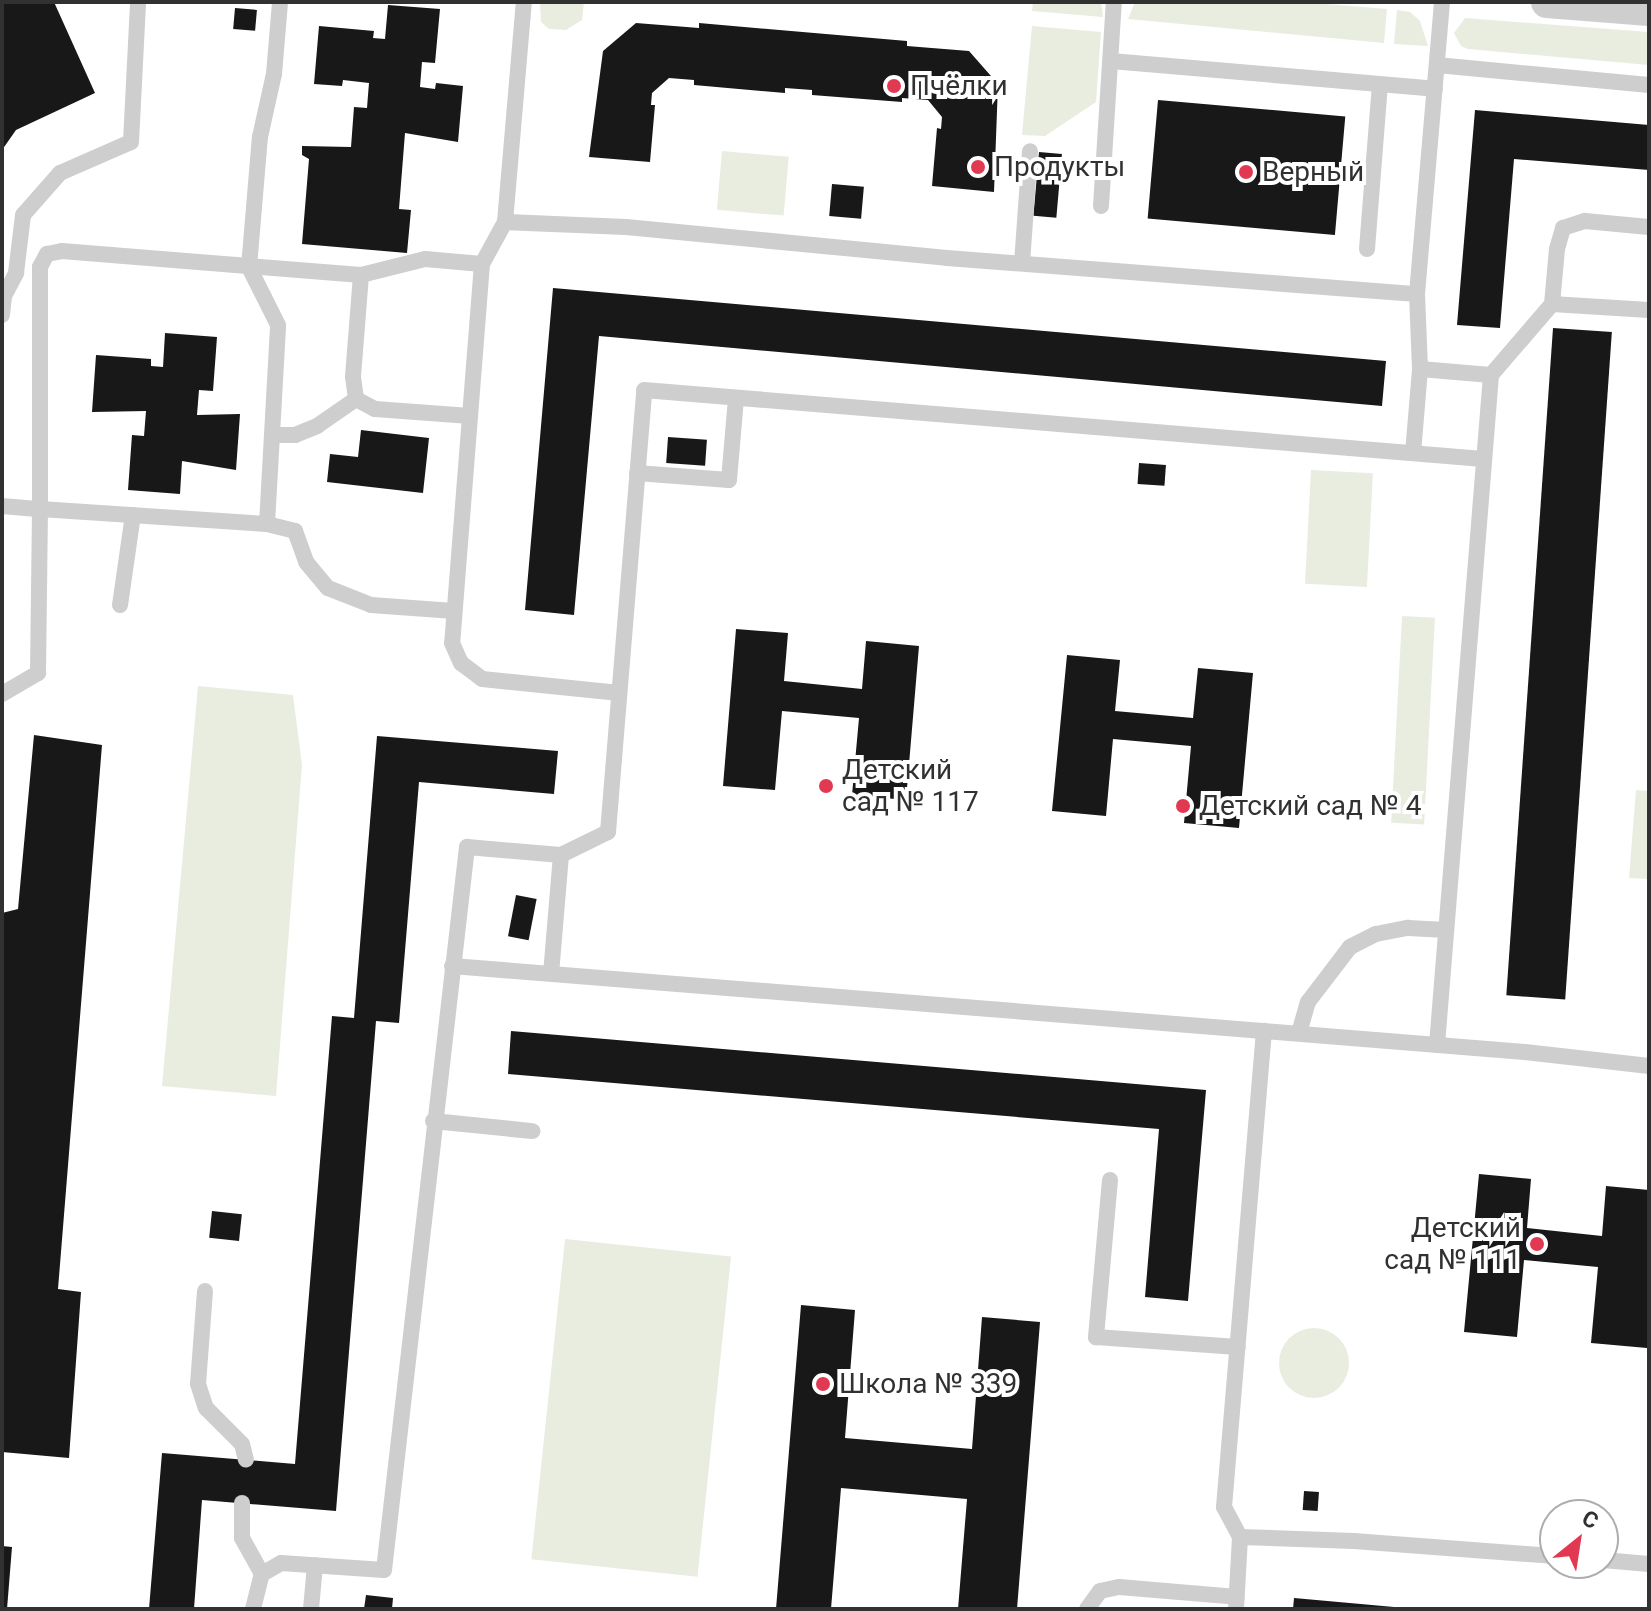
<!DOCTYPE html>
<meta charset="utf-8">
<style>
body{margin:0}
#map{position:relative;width:1651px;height:1611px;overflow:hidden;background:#fff;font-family:Roboto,sans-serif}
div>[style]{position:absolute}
.green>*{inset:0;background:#e8eddf;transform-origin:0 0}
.round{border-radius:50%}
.building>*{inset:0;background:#181818;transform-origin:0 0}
.lane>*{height:16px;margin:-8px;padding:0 8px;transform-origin:8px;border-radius:8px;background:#cecece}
.street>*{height:32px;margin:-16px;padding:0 16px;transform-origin:16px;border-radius:16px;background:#cecece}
.dots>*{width:22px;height:22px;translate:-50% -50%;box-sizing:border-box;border:4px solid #fff;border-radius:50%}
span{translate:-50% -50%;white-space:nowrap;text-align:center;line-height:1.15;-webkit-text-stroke:8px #fff;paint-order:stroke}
.poi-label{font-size:28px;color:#313131}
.left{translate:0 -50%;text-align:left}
.right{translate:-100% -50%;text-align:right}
.frame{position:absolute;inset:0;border:4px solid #313131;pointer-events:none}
.north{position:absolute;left:1539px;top:1499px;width:80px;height:80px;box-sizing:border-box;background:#fff;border:2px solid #adadad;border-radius:50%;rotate:30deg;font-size:22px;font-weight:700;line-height:32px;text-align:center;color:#313131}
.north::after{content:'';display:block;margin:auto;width:28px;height:36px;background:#e23952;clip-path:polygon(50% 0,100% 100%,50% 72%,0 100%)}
</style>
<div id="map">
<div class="green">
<i style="clip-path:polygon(540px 2px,584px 2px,582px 20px,566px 30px,549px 29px,541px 22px)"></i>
<i style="clip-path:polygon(1033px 2px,1101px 2px,1103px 17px,1032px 11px)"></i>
<i style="clip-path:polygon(1135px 2px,1302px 2px,1387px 9px,1384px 43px,1128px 19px)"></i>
<i style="clip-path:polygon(1397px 10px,1410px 12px,1420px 21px,1428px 46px,1394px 44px)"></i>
<i style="clip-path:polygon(1465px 18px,1649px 32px,1649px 65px,1468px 49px,1461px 46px,1454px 33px)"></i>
<i style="clip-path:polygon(1032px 26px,1101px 32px,1096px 102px,1045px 136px,1022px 135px)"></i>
<i style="left:722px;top:151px;width:67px;height:59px;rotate:5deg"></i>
<i style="left:1311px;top:470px;width:62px;height:114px;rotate:3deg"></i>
<i style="left:1402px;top:616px;width:33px;height:207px;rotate:3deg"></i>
<i style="clip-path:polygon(198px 686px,293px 695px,302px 765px,276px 1096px,162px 1086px)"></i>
<i style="clip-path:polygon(1636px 790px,1649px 791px,1649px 879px,1629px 878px)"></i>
<i style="left:565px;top:1239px;width:167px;height:322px;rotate:6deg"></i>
<i class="round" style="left:1279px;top:1328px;width:70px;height:70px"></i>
</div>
<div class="building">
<i style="clip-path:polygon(2px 2px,54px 2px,95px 93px,16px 130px,2px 150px)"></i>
<i style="clip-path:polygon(388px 5px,440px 9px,435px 63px,422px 62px,420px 87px,435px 89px,436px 83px,463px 86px,458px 142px,405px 133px,399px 209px,411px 210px,407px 253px,302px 244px,309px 159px,302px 155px,302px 146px,351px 147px,354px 107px,367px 108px,368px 95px,369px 83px,343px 80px,342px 86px,314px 84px,319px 26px,374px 31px,373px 38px,385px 39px)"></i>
<i style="left:235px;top:8px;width:22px;height:21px;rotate:5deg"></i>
<i style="clip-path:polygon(636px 23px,699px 28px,699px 23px,907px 41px,907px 46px,969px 51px,998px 84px,994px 192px,932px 186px,937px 128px,941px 129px,942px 117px,928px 100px,902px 98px,902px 102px,812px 95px,812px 90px,785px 88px,785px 93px,694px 85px,694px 80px,669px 78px,652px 93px,651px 105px,655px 105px,650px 162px,589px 157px,603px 51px)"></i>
<i style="left:1158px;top:100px;width:188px;height:119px;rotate:5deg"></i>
<i style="clip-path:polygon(1475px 110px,1649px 125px,1649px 170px,1514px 159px,1500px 328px,1457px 325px)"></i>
<i style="left:1039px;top:152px;width:23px;height:64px;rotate:5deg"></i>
<i style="left:832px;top:184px;width:32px;height:32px;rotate:5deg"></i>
<i style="clip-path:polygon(553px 288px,1386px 361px,1382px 406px,599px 336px,574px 615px,525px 610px)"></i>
<i style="left:1553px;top:328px;width:59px;height:669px;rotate:4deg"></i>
<i style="clip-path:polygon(165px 333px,217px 337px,213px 391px,199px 390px,197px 415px,240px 414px,236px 470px,182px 461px,180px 494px,128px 490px,132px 435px,144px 436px,146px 411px,92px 412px,96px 355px,151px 359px,151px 366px,163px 367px)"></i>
<i style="clip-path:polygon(361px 430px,429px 438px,423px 493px,327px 482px,330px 454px,358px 457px)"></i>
<i style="left:668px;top:437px;width:39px;height:26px;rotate:4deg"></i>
<i style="left:1139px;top:463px;width:27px;height:21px;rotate:4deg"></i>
<i style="clip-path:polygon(736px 629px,788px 633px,784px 681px,862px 689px,866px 641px,919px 646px,906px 800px,852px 795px,859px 718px,782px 711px,775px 790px,723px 786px)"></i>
<i style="clip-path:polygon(1067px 655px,1120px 660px,1115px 711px,1193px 718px,1198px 668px,1253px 673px,1239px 828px,1184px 823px,1191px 746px,1113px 739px,1106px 816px,1052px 811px)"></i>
<i style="clip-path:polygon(34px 735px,102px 745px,58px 1289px,81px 1292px,69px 1458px,2px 1452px,2px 913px,18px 909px)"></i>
<i style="clip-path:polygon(377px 736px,558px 751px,554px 794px,419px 782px,399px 1023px,376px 1021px,336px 1511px,202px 1500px,194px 1609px,149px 1609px,162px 1453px,295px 1464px,332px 1016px,354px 1018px)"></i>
<i style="left:516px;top:895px;width:21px;height:42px;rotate:11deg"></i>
<i style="clip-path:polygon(511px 1031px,1206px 1090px,1188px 1301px,1145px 1297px,1159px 1129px,508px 1074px)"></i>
<i style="clip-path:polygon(1479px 1174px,1531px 1179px,1527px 1228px,1602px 1236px,1606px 1186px,1649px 1190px,1647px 1348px,1591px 1343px,1598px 1267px,1524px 1260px,1517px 1337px,1464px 1332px)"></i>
<i style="left:212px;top:1211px;width:30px;height:27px;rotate:6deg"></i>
<i style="clip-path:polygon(801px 1305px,855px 1310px,845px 1438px,972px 1449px,982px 1317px,1040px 1322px,1017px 1609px,958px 1609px,967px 1499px,841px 1488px,831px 1609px,776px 1609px)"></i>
<i style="left:1304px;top:1491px;width:15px;height:19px;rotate:4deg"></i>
<i style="clip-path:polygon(2px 1546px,12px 1547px,7px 1609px,2px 1609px)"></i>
<i style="clip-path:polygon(366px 1595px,393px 1598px,392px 1609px,364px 1609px)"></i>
<i style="clip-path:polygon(1294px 1598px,1394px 1607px,1394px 1609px,1293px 1609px)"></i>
</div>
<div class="lane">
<i style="left:1111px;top:61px;width:325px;rotate:4.9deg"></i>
<i style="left:1437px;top:65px;width:213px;rotate:5.4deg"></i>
<i style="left:1101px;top:206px;width:204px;rotate:-86.4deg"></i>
<i style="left:505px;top:222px;width:221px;rotate:-85.1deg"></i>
<i style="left:1367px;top:249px;width:165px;rotate:-85.5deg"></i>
<i style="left:1022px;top:263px;width:112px;rotate:-85.9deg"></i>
<i style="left:482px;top:264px;width:48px;rotate:-61.3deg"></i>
<i style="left:505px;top:222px;width:121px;rotate:2.4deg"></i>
<i style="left:626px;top:227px;width:322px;rotate:5.5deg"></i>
<i style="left:947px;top:258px;width:471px;rotate:4.4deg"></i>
<i style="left:1417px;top:294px;width:293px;rotate:-85.1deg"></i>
<i style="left:361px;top:275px;width:102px;rotate:94.5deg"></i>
<i style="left:353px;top:377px;width:22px;rotate:82deg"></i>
<i style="left:356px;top:399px;width:21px;rotate:28deg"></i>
<i style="left:375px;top:409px;width:95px;rotate:4.2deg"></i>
<i style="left:1417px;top:294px;width:75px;rotate:87.7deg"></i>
<i style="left:1552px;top:304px;width:55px;rotate:-84.8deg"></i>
<i style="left:1557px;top:249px;width:22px;rotate:-74deg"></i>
<i style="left:1563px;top:228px;width:23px;rotate:-18deg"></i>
<i style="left:1585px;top:221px;width:64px;rotate:5.4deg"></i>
<i style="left:2px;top:315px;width:19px;rotate:-84deg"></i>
<i style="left:4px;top:296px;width:26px;rotate:-62deg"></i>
<i style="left:16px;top:273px;width:58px;rotate:-83.1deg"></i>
<i style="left:23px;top:215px;width:56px;rotate:-48.6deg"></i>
<i style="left:60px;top:173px;width:77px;rotate:-23.6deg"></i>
<i style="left:131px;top:142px;width:140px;rotate:-87.1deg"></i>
<i style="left:272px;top:435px;width:23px"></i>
<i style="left:295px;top:435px;width:24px;rotate:-22deg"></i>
<i style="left:317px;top:426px;width:47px;rotate:-34.7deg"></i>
<i style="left:1413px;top:453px;width:84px;rotate:-85.2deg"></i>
<i style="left:1420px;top:369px;width:71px;rotate:4.8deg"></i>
<i style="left:637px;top:473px;width:92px;rotate:4.4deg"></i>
<i style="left:729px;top:480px;width:82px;rotate:-85.1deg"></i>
<i style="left:2px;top:506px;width:38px;rotate:5deg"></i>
<i style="left:40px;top:509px;width:242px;rotate:-90deg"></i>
<i style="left:40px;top:267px;width:15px;rotate:-62deg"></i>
<i style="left:47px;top:254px;width:15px;rotate:-11deg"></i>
<i style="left:62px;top:251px;width:300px;rotate:4.6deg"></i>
<i style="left:361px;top:275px;width:66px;rotate:-14deg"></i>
<i style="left:425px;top:259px;width:57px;rotate:5deg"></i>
<i style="left:482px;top:264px;width:380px;rotate:94.5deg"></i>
<i style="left:452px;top:643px;width:22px;rotate:66deg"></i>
<i style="left:461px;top:663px;width:26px;rotate:37deg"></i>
<i style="left:482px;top:679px;width:138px;rotate:5.8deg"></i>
<i style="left:267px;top:524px;width:29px;rotate:14deg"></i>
<i style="left:295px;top:531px;width:33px;rotate:70deg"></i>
<i style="left:306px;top:562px;width:34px;rotate:50deg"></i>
<i style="left:328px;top:588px;width:46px;rotate:21.6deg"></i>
<i style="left:371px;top:605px;width:83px;rotate:4.1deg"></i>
<i style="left:120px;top:605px;width:91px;rotate:-81.8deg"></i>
<i style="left:2px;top:694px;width:42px;rotate:-30.3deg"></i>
<i style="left:38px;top:673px;width:164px;rotate:-89.3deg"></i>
<i style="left:40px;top:509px;width:227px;rotate:3.8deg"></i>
<i style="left:267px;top:524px;width:199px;rotate:-86.8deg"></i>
<i style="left:278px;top:325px;width:65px;rotate:-116.6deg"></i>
<i style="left:249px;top:267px;width:130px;rotate:-85.2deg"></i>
<i style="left:260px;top:137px;width:65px;rotate:-77.5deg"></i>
<i style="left:274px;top:74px;width:72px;rotate:-85.2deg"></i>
<i style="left:561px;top:855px;width:52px;rotate:-26.1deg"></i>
<i style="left:608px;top:832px;width:443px;rotate:-85.3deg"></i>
<i style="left:644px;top:390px;width:842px;rotate:4.7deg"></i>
<i style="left:452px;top:966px;width:1076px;rotate:4.58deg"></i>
<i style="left:1525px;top:1052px;width:125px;rotate:6.4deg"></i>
<i style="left:1299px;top:1033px;width:32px;rotate:-74deg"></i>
<i style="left:1308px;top:1002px;width:69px;rotate:-52.6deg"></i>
<i style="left:1350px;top:947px;width:29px;rotate:-27deg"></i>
<i style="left:1376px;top:934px;width:33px;rotate:-11deg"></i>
<i style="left:1408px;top:928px;width:38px;rotate:3deg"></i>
<i style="left:1437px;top:1045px;width:672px;rotate:-85.39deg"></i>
<i style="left:1491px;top:375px;width:94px;rotate:-49.3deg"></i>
<i style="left:1552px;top:304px;width:97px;rotate:3.5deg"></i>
<i style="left:433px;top:1121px;width:100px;rotate:5.8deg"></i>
<i style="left:1110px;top:1180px;width:158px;rotate:95.1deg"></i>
<i style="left:1096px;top:1337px;width:142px;rotate:4deg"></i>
<i style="left:205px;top:1291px;width:93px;rotate:94.3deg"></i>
<i style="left:198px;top:1384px;width:25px;rotate:72deg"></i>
<i style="left:206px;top:1408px;width:51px;rotate:45deg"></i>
<i style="left:242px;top:1444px;width:16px;rotate:76deg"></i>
<i style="left:242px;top:1503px;width:35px;rotate:90deg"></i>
<i style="left:242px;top:1538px;width:41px;rotate:60.9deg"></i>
<i style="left:1240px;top:1537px;width:114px;rotate:2deg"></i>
<i style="left:1354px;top:1541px;width:202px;rotate:4.3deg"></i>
<i style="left:1603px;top:1560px;width:46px;rotate:5deg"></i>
<i style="left:253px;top:1609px;width:36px;rotate:-76deg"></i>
<i style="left:262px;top:1574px;width:22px;rotate:-30deg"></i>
<i style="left:281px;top:1563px;width:103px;rotate:3.9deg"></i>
<i style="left:384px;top:1570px;width:728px;rotate:-83.45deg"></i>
<i style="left:467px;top:847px;width:94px;rotate:4.9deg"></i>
<i style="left:561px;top:855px;width:119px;rotate:94.8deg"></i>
<i style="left:311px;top:1609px;width:44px;rotate:-84.8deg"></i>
<i style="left:1087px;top:1609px;width:22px;rotate:-54deg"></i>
<i style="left:1100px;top:1591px;width:19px;rotate:-12deg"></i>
<i style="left:1119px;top:1587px;width:118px;rotate:4.8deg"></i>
<i style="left:1236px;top:1609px;width:72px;rotate:-86.8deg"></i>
<i style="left:1240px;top:1537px;width:34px;rotate:-118deg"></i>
<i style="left:1224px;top:1507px;width:478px;rotate:-85.2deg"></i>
</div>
<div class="street">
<i style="left:1547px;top:2px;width:102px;rotate:4.5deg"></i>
</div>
<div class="dots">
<i style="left:894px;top:86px;background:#e23952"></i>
<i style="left:978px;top:167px;background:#e23952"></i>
<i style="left:1246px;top:172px;background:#e23952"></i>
<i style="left:826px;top:786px;background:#e23952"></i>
<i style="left:1183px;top:806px;background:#e23952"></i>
<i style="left:1537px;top:1244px;background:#e23952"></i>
<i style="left:823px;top:1384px;background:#e23952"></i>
</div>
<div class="poi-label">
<span class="left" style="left:910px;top:86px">Пчёлки</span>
<span class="left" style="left:994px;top:167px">Продукты</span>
<span class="left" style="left:1262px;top:172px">Верный</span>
<span class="left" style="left:842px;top:786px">Детский<br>сад № 117</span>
<span class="left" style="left:1199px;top:806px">Детский сад № 4</span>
<span class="right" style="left:1521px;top:1244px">Детский<br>сад № 111</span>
<span class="left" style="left:839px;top:1384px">Школа № 339</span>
</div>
<div class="frame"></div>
<div class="north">С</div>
</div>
